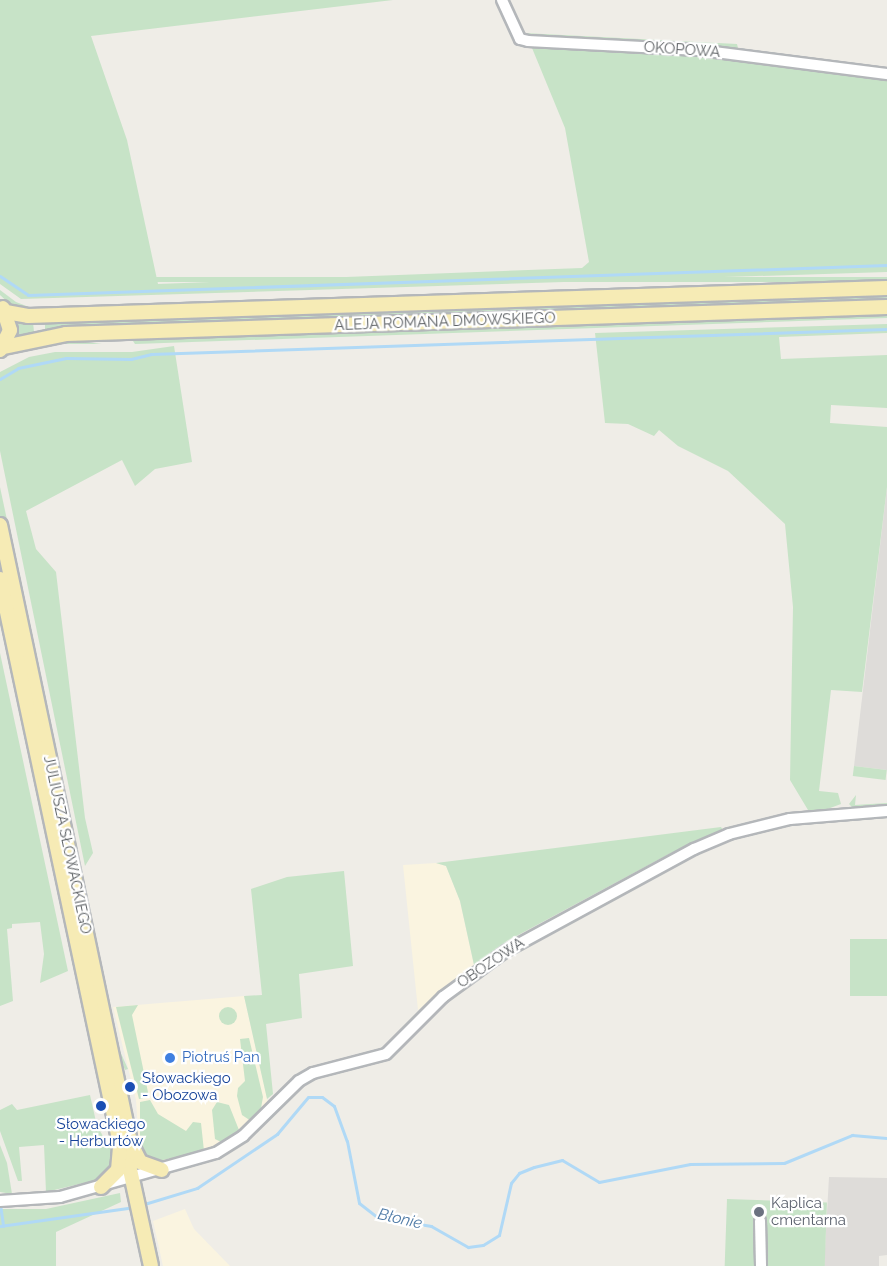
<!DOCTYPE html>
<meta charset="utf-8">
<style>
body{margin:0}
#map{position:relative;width:887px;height:1266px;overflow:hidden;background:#efede7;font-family:Raleway,sans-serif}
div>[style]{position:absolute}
.commercial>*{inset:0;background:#faf4e0}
.industrial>*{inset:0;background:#dedcd9}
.green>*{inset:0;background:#c7e3c7;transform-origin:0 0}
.round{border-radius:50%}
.stream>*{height:3px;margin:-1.5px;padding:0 1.5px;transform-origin:1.5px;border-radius:1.5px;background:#b0d9f6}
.roads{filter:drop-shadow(2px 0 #b4b7ba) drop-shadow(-2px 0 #b4b7ba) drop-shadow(0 2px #b4b7ba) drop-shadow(0 -2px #b4b7ba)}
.minor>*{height:10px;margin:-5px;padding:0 5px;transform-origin:5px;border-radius:5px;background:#fff}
.major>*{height:14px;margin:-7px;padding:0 7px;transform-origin:7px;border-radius:7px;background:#f6ebb5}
.dots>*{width:16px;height:16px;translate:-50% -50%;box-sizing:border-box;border:3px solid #fff;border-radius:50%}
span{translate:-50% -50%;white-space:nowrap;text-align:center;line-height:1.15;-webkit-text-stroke:4.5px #fff;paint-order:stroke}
.street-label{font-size:15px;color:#5e6265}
.shop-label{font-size:15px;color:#366cbe}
.left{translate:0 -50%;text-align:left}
.transit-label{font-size:15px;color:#164399}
.worship-label{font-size:15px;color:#5b616d}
.water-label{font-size:16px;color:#4e7aa6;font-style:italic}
</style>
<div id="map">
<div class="commercial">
<i style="clip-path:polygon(436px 863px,446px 866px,460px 901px,474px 965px,418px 1010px,403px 865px)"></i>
<i style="clip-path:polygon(244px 996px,270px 1111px,243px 1136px,162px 1170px,146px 1159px,139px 1147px,136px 1100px,113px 1007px)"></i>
<i style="clip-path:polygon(185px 1209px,194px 1229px,230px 1266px,163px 1266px,153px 1221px)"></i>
</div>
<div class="industrial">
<i style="clip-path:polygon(887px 487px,887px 770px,854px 766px)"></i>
<i style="clip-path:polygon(829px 1177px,887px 1178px,887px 1255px,879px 1256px,879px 1266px,824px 1266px)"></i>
</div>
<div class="green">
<i style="clip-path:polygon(0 0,393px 0,91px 36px,127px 140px,158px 284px,582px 268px,589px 262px,565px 128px,532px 48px,540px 44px,687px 53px,887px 77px,887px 272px,21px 299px,0 284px)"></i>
<i style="clip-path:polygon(507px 0,524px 33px,737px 44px,738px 48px,887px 68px,887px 72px,524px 38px)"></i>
<i style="left:887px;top:277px;width:5px;height:839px;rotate:90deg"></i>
<i style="clip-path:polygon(0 290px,16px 302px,34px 309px,12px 306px,0 295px)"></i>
<i style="clip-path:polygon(887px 294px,887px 301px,45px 330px,45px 321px)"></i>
<i style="clip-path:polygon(887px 313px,887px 318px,135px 344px,133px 341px,152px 337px)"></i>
<i style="clip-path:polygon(17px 322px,33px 322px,34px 332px,15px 338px)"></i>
<i style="clip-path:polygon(887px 324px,887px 333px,779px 337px,781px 359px,887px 355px,887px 408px,831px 405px,830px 423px,887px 427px,887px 487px,862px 692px,831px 690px,819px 791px,838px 793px,841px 804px,822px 811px,808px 810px,790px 780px,793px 607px,785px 524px,728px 471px,678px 446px,659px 430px,654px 436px,628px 424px,605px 423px,595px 333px)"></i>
<i style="clip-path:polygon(69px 340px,102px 344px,48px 344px)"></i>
<i style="clip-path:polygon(174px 346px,192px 462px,155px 469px,135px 486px,122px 460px,26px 511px,36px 549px,56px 572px,85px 818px,93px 853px,85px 866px,0 451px,0 372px,29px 357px,55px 352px,132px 352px)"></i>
<i style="left:0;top:487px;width:357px;height:9px;rotate:78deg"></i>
<i style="clip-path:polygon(0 607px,75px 966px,74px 968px,0 618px)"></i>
<i style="clip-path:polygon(0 653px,68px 971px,40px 983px,44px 954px,40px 922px,12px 924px,12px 928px,7px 929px,13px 1001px,0 1006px)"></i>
<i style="left:854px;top:766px;width:33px;height:10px;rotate:7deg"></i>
<i style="clip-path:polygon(856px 795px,855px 805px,887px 803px,887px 807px,855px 810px,849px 804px)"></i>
<i style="clip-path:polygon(721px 827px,723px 830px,669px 854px,507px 941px,474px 965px,460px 901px,446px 866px,436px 863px)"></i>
<i style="clip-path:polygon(344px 871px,353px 966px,299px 974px,302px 1018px,266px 1024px,273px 1094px,267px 1099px,244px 996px,262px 995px,251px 889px,287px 877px)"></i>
<i style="left:887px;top:939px;width:57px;height:37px;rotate:90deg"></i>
<i style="clip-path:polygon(98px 961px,119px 1049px,128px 1069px,125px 1070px,117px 1051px)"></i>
<i style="clip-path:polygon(138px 1005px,132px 1015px,149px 1097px,139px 1099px,116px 1007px)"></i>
<i class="round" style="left:219px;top:1007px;width:18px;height:18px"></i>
<i style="clip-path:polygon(249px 1038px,263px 1097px,260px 1114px,251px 1121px,242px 1115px,237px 1096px,238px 1088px,245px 1081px,240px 1039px)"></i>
<i style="clip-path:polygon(90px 1095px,97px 1126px,113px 1153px,110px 1169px,96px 1180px,46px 1192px,44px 1145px,19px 1147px,22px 1181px,18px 1181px,0 1131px,0 1110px,12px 1104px,17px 1110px)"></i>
<i style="clip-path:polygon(150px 1100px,158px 1114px,186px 1131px,193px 1122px,201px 1123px,204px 1151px,158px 1161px,146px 1156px,140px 1146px,140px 1102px)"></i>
<i style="clip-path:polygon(217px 1102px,229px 1105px,239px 1130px,223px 1143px,215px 1139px,212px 1110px)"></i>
<i style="clip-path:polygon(0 1145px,7px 1163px,12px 1194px,0 1192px)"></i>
<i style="clip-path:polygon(120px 1193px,121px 1202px,56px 1232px,56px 1266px,0 1266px,0 1209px,46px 1209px)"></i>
<i style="left:727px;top:1199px;width:100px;height:67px;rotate:2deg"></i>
</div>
<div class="stream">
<i style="left:0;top:276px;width:34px;rotate:34deg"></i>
<i style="left:28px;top:295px;width:860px;rotate:-2deg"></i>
<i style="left:0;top:379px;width:21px;rotate:-31deg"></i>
<i style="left:18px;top:368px;width:49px;rotate:-11.8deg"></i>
<i style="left:66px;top:358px;width:65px;rotate:0.9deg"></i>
<i style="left:131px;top:359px;width:21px;rotate:-14deg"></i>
<i style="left:151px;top:354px;width:736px;rotate:-1.95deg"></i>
<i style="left:0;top:1204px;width:22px;rotate:82deg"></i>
<i style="left:141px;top:1205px;width:59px;rotate:-16.9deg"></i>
<i style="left:197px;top:1188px;width:97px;rotate:-34deg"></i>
<i style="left:277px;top:1134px;width:48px;rotate:-50deg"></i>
<i style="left:308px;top:1097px;width:14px"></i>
<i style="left:322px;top:1097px;width:15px;rotate:37deg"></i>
<i style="left:334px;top:1106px;width:37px;rotate:70deg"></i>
<i style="left:347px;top:1141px;width:63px;rotate:79deg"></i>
<i style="left:359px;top:1203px;width:23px;rotate:38deg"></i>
<i style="left:377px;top:1217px;width:55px;rotate:9.5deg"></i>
<i style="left:431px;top:1226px;width:43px;rotate:29.6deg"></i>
<i style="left:468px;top:1247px;width:15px;rotate:-8deg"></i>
<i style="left:483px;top:1245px;width:19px;rotate:-32deg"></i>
<i style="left:499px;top:1235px;width:53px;rotate:-77deg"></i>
<i style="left:511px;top:1183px;width:13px;rotate:-51deg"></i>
<i style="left:519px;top:1173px;width:16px;rotate:-22deg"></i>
<i style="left:534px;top:1167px;width:29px;rotate:-14deg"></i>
<i style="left:562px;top:1160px;width:43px;rotate:30.7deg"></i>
<i style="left:599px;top:1182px;width:93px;rotate:-11.2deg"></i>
<i style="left:690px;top:1164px;width:94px;rotate:-0.6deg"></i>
<i style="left:784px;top:1163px;width:74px;rotate:-22.4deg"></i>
<i style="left:852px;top:1135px;width:35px;rotate:5deg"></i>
<i style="left:0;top:1226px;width:136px;rotate:-8deg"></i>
</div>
<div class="roads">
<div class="minor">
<i style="left:502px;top:0;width:43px;rotate:65.2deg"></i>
<i style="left:520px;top:39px;width:8px;rotate:14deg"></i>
<i style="left:528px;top:41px;width:171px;rotate:3deg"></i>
<i style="left:699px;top:50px;width:190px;rotate:7.3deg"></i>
<i style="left:0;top:1201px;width:60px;rotate:-3.8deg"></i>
<i style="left:60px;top:1197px;width:162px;rotate:-15.8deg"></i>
<i style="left:216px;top:1153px;width:32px;rotate:-32deg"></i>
<i style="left:243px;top:1136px;width:78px;rotate:-44.5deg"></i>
<i style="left:299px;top:1081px;width:16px;rotate:-30deg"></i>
<i style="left:313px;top:1073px;width:75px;rotate:-14.6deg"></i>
<i style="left:386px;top:1054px;width:81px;rotate:-45deg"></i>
<i style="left:443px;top:997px;width:78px;rotate:-36.1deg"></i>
<i style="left:506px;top:951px;width:214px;rotate:-28.5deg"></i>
<i style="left:694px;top:849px;width:38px;rotate:-23deg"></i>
<i style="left:729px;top:834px;width:63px;rotate:-13.8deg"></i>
<i style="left:790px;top:819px;width:97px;rotate:-4.7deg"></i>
<i style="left:760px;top:1221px;width:45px;rotate:88.7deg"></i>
</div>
<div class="major">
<i style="left:6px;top:312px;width:22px;rotate:10deg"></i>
<i style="left:28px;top:316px;width:859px;rotate:-1.87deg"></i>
<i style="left:4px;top:347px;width:63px;rotate:-11.8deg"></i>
<i style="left:66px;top:334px;width:821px;rotate:-1.88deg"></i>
<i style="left:0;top:350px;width:22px;rotate:-63deg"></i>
<i style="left:10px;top:330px;width:23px;rotate:-108deg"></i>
<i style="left:0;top:525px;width:631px;rotate:78.1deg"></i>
<i style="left:130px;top:1142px;width:21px;rotate:93deg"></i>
<i style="left:0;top:579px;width:578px;rotate:78.01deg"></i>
<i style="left:120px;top:1144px;width:23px;rotate:67deg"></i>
<i style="left:129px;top:1165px;width:103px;rotate:77.7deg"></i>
<i style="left:131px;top:1144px;width:20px;rotate:63deg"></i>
<i style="left:140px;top:1162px;width:23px;rotate:20deg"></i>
<i style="left:101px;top:1187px;width:24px;rotate:-45deg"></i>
<i style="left:118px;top:1170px;width:21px;rotate:-85deg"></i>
</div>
</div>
<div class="dots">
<i style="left:170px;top:1058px;background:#3f7fe0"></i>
<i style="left:130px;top:1087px;background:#1a4fb4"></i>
<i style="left:101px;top:1106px;background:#1a4fb4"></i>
<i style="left:759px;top:1212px;background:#6b7280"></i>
</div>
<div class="street-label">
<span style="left:682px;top:50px;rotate:4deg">OKOPOWA</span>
<span style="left:445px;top:322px;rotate:-2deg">ALEJA ROMANA DMOWSKIEGO</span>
<span style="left:67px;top:845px;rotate:78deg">JULIUSZA SŁOWACKIEGO</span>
<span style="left:491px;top:963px;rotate:-34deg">OBOZOWA</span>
</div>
<div class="shop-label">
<span class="left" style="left:182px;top:1058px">Piotruś Pan</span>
</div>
<div class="transit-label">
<span class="left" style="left:142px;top:1087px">Słowackiego<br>- Obozowa</span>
<span style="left:101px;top:1133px">Słowackiego<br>- Herburtów</span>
</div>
<div class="worship-label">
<span class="left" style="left:771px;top:1212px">Kaplica<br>cmentarna</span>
</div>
<div class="water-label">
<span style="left:400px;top:1219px;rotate:13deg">Błonie</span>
</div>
</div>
